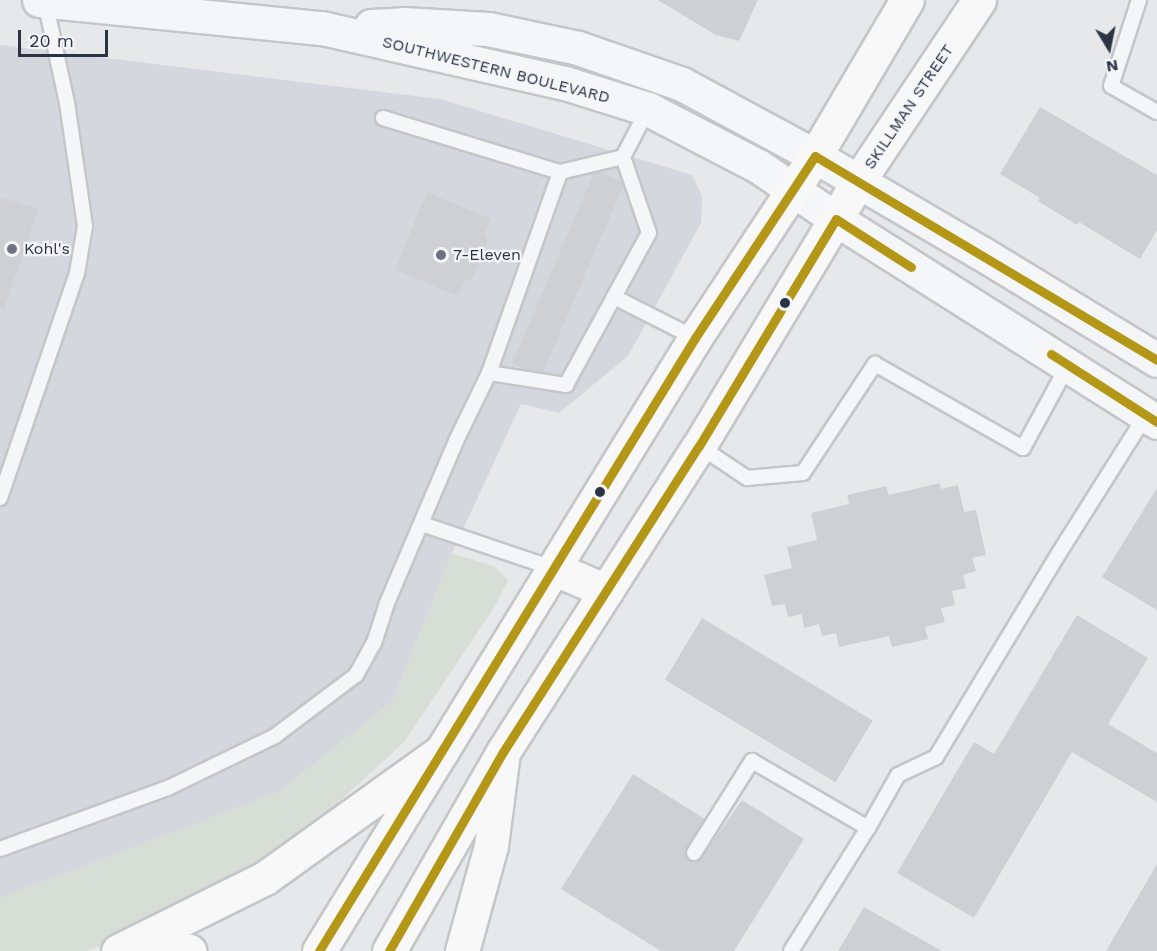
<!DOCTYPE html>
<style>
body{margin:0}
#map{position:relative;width:1157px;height:951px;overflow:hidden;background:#e6e8ea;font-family:"Work Sans",sans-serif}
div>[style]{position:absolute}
.built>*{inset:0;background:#d4d7dd}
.green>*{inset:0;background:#d6ded6}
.building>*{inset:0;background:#ced0d3;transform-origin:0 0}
.roads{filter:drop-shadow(2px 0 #c4c6c8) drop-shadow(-2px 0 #c4c6c8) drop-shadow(0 2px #c4c6c8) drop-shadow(0 -2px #c4c6c8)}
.service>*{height:14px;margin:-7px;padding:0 7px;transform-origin:7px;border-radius:7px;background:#f5f6f7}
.tertiary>*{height:33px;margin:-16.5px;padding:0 16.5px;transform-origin:16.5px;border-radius:16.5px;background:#f5f6f7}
.secondary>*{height:33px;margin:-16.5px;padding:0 16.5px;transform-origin:16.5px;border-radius:16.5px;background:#f8f8f8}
.primary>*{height:33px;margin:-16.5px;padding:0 16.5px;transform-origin:16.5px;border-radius:16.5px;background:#f8f8f8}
.bus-1>*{height:9px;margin:-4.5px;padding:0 4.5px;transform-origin:4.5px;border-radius:4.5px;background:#b59718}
.dots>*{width:16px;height:16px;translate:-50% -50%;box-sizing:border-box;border:3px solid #f4f6f9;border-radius:50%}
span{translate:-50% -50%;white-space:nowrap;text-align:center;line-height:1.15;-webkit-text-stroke:4.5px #f4f6f9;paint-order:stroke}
.street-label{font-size:16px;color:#2b3445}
.poi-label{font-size:16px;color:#2b3445}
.left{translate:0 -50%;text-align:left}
.north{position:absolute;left:1079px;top:18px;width:60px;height:60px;-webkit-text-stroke:4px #f4f6f9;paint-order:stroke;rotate:170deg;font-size:16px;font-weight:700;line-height:24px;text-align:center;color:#2b3445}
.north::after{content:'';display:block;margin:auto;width:21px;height:27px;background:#2b3445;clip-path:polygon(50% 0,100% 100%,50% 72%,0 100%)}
.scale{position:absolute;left:18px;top:30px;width:90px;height:27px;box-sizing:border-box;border:3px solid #2b3445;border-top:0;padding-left:8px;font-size:18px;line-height:21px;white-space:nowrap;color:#2b3445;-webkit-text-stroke:4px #f4f6f9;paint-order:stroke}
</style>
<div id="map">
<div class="built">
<i style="clip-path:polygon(0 45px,440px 99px,692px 175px,702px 196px,701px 223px,628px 356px,559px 413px,521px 404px,452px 553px,392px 702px,279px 792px,0 898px)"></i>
</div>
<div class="green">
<i style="clip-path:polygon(452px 553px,495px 567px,508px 580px,495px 606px,404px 742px,308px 830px,309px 836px,114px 941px,86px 951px,0 951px,0 898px,279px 792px,392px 702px)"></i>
</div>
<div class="building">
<i style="clip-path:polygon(658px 0,758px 0,739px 41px,716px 35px)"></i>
<i style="clip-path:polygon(1040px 107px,1157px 175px,1157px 230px,1140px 259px,1079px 222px,1077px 225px,1038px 201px,1040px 198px,1000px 174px)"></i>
<i style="clip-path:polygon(599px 172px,622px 182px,623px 186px,543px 372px,526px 370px,512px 364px,594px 173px)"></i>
<i style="clip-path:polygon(427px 192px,491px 219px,484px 235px,488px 240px,471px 281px,465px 280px,458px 296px,395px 270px)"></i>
<i style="clip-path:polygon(0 197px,38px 209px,4px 309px,0 308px)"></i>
<i style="clip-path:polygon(940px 483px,941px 489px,958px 485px,964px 512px,976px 510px,986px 555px,972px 558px,976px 571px,963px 575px,966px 588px,952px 591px,955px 605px,941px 608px,945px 622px,925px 627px,928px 639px,892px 647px,889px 636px,839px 647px,836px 633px,822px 636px,819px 624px,804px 628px,802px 614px,788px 617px,785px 604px,772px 606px,764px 575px,792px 568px,787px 547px,817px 540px,811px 513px,849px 504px,847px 495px,886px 486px,889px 495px)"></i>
<i style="clip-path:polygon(1157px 488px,1157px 610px,1102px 577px)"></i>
<i style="clip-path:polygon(1077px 615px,1148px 658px,1108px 724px,1157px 753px,1157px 802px,1072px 752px,974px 918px,897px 873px,974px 742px,994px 754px)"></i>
<i style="left:702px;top:618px;width:199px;height:72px;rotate:31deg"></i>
<i style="clip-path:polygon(633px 774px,705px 819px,686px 849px,686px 857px,690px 861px,701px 858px,742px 800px,804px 839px,734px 951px,661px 951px,561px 889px)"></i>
<i style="clip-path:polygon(1157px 864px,1157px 951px,1106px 951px)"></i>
<i style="clip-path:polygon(864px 907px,942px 951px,838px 951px)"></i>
</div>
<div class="roads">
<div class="service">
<i style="left:1139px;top:0;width:90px;rotate:108deg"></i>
<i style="left:1111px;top:86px;width:53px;rotate:29.5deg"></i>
<i style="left:383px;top:118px;width:185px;rotate:17deg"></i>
<i style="left:560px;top:172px;width:65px;rotate:-13.4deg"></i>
<i style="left:614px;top:297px;width:91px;rotate:26.8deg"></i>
<i style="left:489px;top:373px;width:213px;rotate:-70.5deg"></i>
<i style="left:699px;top:446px;width:58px;rotate:33.7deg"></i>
<i style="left:747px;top:478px;width:56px;rotate:-5.1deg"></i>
<i style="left:803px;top:473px;width:131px;rotate:-56.6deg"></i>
<i style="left:875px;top:364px;width:170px;rotate:29.6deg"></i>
<i style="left:1023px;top:448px;width:94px;rotate:-61.5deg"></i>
<i style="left:0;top:498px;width:238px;rotate:-71.1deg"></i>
<i style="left:77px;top:273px;width:48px;rotate:-80.3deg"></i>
<i style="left:85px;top:226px;width:124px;rotate:-98.3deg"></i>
<i style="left:67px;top:103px;width:104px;rotate:-102.2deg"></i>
<i style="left:422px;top:524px;width:138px;rotate:18.6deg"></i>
<i style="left:0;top:849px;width:179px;rotate:-20deg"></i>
<i style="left:168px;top:788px;width:119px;rotate:-25.9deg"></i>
<i style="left:275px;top:736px;width:101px;rotate:-37deg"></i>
<i style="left:356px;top:675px;width:37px;rotate:-61deg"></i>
<i style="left:374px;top:643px;width:42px;rotate:-72deg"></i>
<i style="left:387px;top:603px;width:176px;rotate:-66.9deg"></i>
<i style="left:456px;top:441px;width:76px;rotate:-64.1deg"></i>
<i style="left:489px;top:373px;width:78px;rotate:8.9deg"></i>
<i style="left:566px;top:385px;width:173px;rotate:-61.4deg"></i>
<i style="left:649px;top:233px;width:80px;rotate:-108.9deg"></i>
<i style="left:623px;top:157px;width:54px;rotate:-62.5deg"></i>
<i style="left:694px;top:853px;width:109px;rotate:-57.8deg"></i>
<i style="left:752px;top:761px;width:134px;rotate:30deg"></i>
<i style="left:791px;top:951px;width:145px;rotate:-58deg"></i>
<i style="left:868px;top:828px;width:61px;rotate:-60.5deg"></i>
<i style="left:898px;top:775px;width:42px;rotate:-25.3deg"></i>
<i style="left:936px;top:757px;width:238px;rotate:-58.9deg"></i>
<i style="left:1059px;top:553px;width:163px;rotate:-57.8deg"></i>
</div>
<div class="tertiary">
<i style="left:39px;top:0;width:284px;rotate:5.7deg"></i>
<i style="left:322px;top:28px;width:249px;rotate:12.8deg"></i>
<i style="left:565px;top:83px;width:87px;rotate:17.4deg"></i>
<i style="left:648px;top:109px;width:124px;rotate:27.4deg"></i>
<i style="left:758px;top:166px;width:94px;rotate:34.2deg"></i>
<i style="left:836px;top:219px;width:380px;rotate:32.3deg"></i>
<i style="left:371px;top:26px;width:33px;rotate:-3deg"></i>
<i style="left:404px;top:24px;width:84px;rotate:3.4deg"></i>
<i style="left:488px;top:29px;width:92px;rotate:11.9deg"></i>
<i style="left:578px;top:48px;width:110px;rotate:19.1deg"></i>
<i style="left:682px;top:84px;width:151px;rotate:28.4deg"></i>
<i style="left:815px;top:156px;width:192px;rotate:30.3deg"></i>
<i style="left:981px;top:253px;width:206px;rotate:31.3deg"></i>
</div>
<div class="secondary">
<i style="left:553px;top:568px;width:58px;rotate:23.5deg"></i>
<i style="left:319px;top:951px;width:719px;rotate:-58.48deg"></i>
<i style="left:695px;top:338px;width:218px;rotate:-56.6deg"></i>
<i style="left:815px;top:156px;width:181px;rotate:-59.5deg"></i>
<i style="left:389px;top:951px;width:229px;rotate:-60.2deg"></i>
<i style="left:503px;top:752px;width:363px;rotate:-57.4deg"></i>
<i style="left:699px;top:446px;width:307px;rotate:-59deg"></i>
<i style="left:857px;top:183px;width:220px;rotate:-56.3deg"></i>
</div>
<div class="primary">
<i style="left:135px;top:948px;width:31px;rotate:-4deg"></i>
<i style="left:166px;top:946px;width:24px;rotate:12deg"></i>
<i style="left:118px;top:951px;width:164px;rotate:-26.4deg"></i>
<i style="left:265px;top:878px;width:218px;rotate:-35.7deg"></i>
<i style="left:462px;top:951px;width:109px;rotate:-74.6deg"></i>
<i style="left:491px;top:846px;width:95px;rotate:-82.7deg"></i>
</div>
</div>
<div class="bus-1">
<i style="left:1051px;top:354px;width:126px;rotate:32.7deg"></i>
<i style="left:319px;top:951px;width:719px;rotate:-58.48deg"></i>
<i style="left:695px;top:338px;width:218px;rotate:-56.6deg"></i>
<i style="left:815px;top:156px;width:398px;rotate:30.8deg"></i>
<i style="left:389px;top:951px;width:229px;rotate:-60.2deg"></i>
<i style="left:503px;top:752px;width:363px;rotate:-57.4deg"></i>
<i style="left:699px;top:446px;width:265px;rotate:-58.9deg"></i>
<i style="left:836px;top:219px;width:89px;rotate:32.6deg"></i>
</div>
<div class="dots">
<i style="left:12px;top:249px;background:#6c737f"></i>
<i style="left:441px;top:255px;background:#6c737f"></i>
<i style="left:785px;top:303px;background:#2b3445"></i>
<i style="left:600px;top:492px;background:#2b3445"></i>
</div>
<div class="street-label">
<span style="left:496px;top:70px;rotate:14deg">SOUTHWESTERN BOULEVARD</span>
<span style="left:909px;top:107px;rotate:-56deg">SKILLMAN STREET</span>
</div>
<div class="poi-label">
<span class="left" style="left:24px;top:249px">Kohl's</span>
<span class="left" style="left:453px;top:255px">7-Eleven</span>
</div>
<div class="north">N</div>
<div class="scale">20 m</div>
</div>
